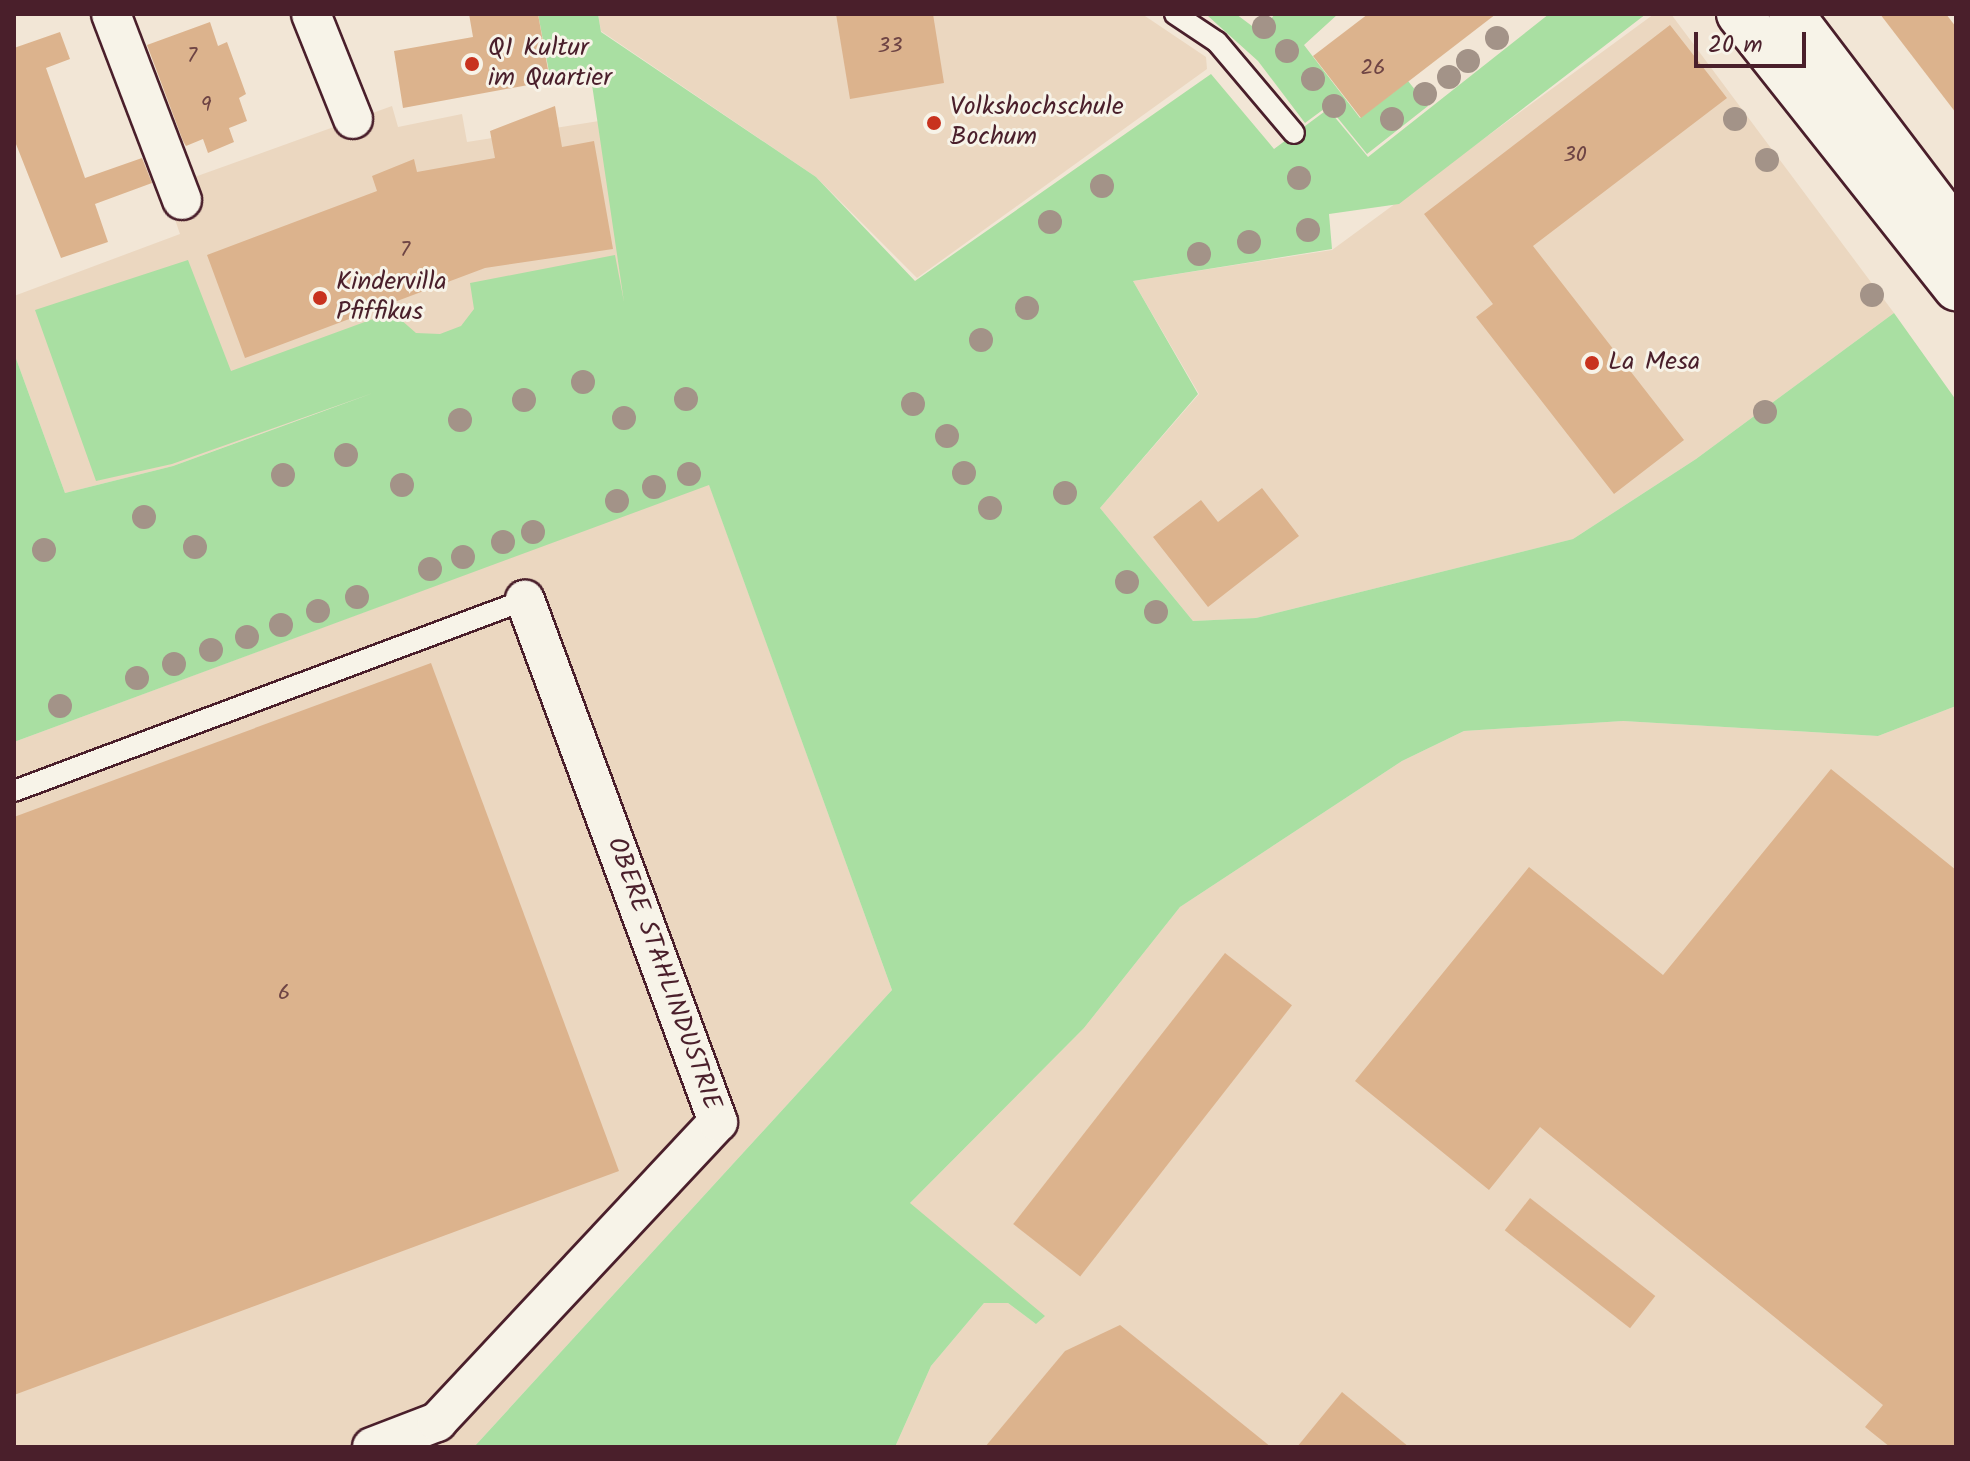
<!DOCTYPE html>
<style>
body{margin:0}
#map{position:relative;width:1970px;height:1461px;overflow:hidden;background:#f2e6d6;font-family:Kalam,sans-serif}
div>[style]{position:absolute}
.built>*{inset:0;background:#ebd7c0}
.green>*{inset:0;background:#a9dfa2}
.building>*{inset:0;background:#dcb38d;transform-origin:0 0}
.roads{filter:drop-shadow(2px 0 #4a1f2b) drop-shadow(-2px 0 #4a1f2b) drop-shadow(0 2px #4a1f2b) drop-shadow(0 -2px #4a1f2b)}
.lane>*{height:20px;margin:-10px;padding:0 10px;transform-origin:10px;border-radius:10px;background:#f7f3e8}
.street>*{height:38px;margin:-19px;padding:0 19px;transform-origin:19px;border-radius:19px;background:#f7f3e8}
.secondary>*{height:44px;margin:-22px;padding:0 22px;transform-origin:22px;border-radius:22px;background:#f7f3e8}
.trees>*{width:24px;height:24px;margin:-12px;border-radius:50%;background:#a39388}
.dots>*{width:22px;height:22px;translate:-50% -50%;box-sizing:border-box;border:4px solid #f7f3e8;border-radius:50%}
span{translate:-50% -50%;white-space:nowrap;text-align:center;line-height:1.15;-webkit-text-stroke:6px #f7f3e8;paint-order:stroke}
.number-label{font-size:22px;color:#6e4444}
.number-label span{-webkit-text-stroke-width:0}
.poi-label{font-size:26px;color:#4a1f2b}
.left{translate:0 -50%;text-align:left}
.street-label{font-size:26px;color:#4a1f2b}
.frame{position:absolute;inset:0;border:16px solid #4a1f2b;pointer-events:none}
.scale{position:absolute;left:1694px;top:32px;width:112px;height:36px;box-sizing:border-box;border:4px solid #4a1f2b;border-top:0;padding-left:10px;font-size:24px;line-height:28px;white-space:nowrap;color:#4a1f2b;-webkit-text-stroke:6px #f7f3e8;paint-order:stroke}
</style>
<div id="map">
<div class="built">
<i style="clip-path:polygon(598px 14px,1142px 14px,1206px 57px,1207px 69px,917px 278px,816px 177px,601px 31px)"></i>
<i style="clip-path:polygon(1654px 14px,1671px 14px,1894px 313px,1696px 459px,1573px 539px,1256px 618px,1193px 621px,1100px 508px,1199px 394px,1133px 281px,1332px 250px)"></i>
<i style="clip-path:polygon(392px 106px,398px 127px,462px 114px,467px 142px,599px 121px,626px 300px,173px 466px,65px 493px,14px 353px,14px 296px,180px 234px,170px 205px,189px 179px)"></i>
<i style="clip-path:polygon(709px 484px,892px 990px,474px 1447px,14px 1447px,14px 742px)"></i>
<i style="clip-path:polygon(1956px 706px,1956px 1447px,895px 1447px,931px 1366px,984px 1303px,1008px 1303px,1036px 1324px,909px 1204px,1084px 1028px,1180px 907px,1402px 761px,1464px 731px,1623px 721px,1878px 736px)"></i>
</div>
<div class="green">
<i style="clip-path:polygon(538px 14px,598px 14px,601px 32px,816px 177px,915px 281px,1211px 74px,1274px 149px,1328px 109px,1368px 157px,1549px 14px,1646px 14px,1399px 204px,1329px 214px,1332px 249px,1133px 281px,1198px 394px,1100px 508px,1193px 621px,1256px 618px,1573px 539px,1696px 459px,1894px 313px,1956px 400px,1956px 706px,1878px 736px,1623px 721px,1464px 731px,1402px 761px,1180px 907px,1084px 1028px,910px 1203px,1045px 1316px,1036px 1324px,1008px 1303px,984px 1303px,931px 1366px,895px 1447px,474px 1447px,892px 990px,709px 485px,14px 742px,14px 353px,65px 493px,173px 466px,373px 393px,172px 464px,96px 481px,35px 310px,188px 260px,231px 371px,392px 312px,416px 333px,440px 334px,461px 326px,474px 309px,470px 283px,615px 255px,624px 302px,590px 71px,550px 77px)"></i>
<i style="clip-path:polygon(1236px 14px,1260px 32px,1275px 14px,1338px 14px,1304px 45px,1360px 118px,1408px 81px,1428px 106px,1367px 154px,1328px 106px,1305px 123px,1258px 61px,1208px 16px)"></i>
</div>
<div class="building">
<i style="clip-path:polygon(469px 14px,538px 14px,550px 81px,403px 108px,394px 51px,473px 37px)"></i>
<i style="clip-path:polygon(836px 14px,933px 14px,944px 83px,850px 99px)"></i>
<i style="clip-path:polygon(1368px 14px,1496px 14px,1361px 118px,1313px 56px)"></i>
<i style="clip-path:polygon(1880px 14px,1946px 14px,1956px 27px,1956px 113px)"></i>
<i style="clip-path:polygon(210px 22px,218px 46px,227px 42px,246px 94px,239px 98px,247px 121px,229px 128px,234px 142px,208px 153px,203px 139px,186px 146px,183px 141px,147px 45px)"></i>
<i style="clip-path:polygon(1670px 25px,1727px 98px,1533px 246px,1684px 440px,1614px 494px,1476px 317px,1493px 304px,1424px 214px)"></i>
<i style="clip-path:polygon(60px 32px,70px 59px,46px 68px,85px 178px,142px 158px,152px 183px,95px 204px,108px 242px,61px 258px,14px 139px,14px 48px)"></i>
<i style="clip-path:polygon(555px 106px,562px 147px,594px 141px,613px 249px,485px 268px,245px 358px,207px 255px,377px 191px,372px 176px,414px 159px,417px 172px,495px 158px,490px 131px)"></i>
<i style="clip-path:polygon(1262px 488px,1299px 536px,1208px 607px,1153px 537px,1201px 500px,1218px 522px)"></i>
<i style="clip-path:polygon(431px 663px,619px 1171px,14px 1395px,14px 817px)"></i>
<i style="clip-path:polygon(1831px 769px,1956px 870px,1956px 1447px,1890px 1447px,1865px 1427px,1883px 1405px,1540px 1127px,1489px 1190px,1355px 1081px,1529px 867px,1663px 975px)"></i>
<i style="left:1225px;top:953px;width:85px;height:344px;rotate:38deg"></i>
<i style="left:1530px;top:1198px;width:159px;height:41px;rotate:38deg"></i>
<i style="clip-path:polygon(1120px 1325px,1271px 1447px,985px 1447px,1065px 1351px)"></i>
<i style="clip-path:polygon(1342px 1392px,1409px 1447px,1297px 1447px)"></i>
</div>
<div class="roads">
<div class="lane">
<i style="left:1175px;top:14px;width:50px;rotate:33.7deg"></i>
<i style="left:1217px;top:42px;width:119px;rotate:49.8deg"></i>
<i style="left:14px;top:791px;width:546px;rotate:-20.49deg"></i>
</div>
<div class="street">
<i style="left:111px;top:14px;width:199px;rotate:69.1deg"></i>
<i style="left:311px;top:14px;width:113px;rotate:68.2deg"></i>
<i style="left:372px;top:1447px;width:70px;rotate:-21deg"></i>
<i style="left:437px;top:1422px;width:411px;rotate:-46.9deg"></i>
<i style="left:718px;top:1122px;width:557px;rotate:-110.29deg"></i>
</div>
<div class="secondary">
<i style="left:1739px;top:14px;width:350px;rotate:51.6deg"></i>
<i style="left:1791px;top:14px;width:273px;rotate:52.8deg"></i>
</div>
</div>
<div class="trees">
<i style="left:1264px;top:27px"></i>
<i style="left:1497px;top:38px"></i>
<i style="left:1287px;top:51px"></i>
<i style="left:1468px;top:61px"></i>
<i style="left:1449px;top:77px"></i>
<i style="left:1313px;top:79px"></i>
<i style="left:1425px;top:94px"></i>
<i style="left:1334px;top:106px"></i>
<i style="left:1392px;top:119px"></i>
<i style="left:1735px;top:119px"></i>
<i style="left:1767px;top:160px"></i>
<i style="left:1299px;top:178px"></i>
<i style="left:1102px;top:186px"></i>
<i style="left:1050px;top:222px"></i>
<i style="left:1308px;top:230px"></i>
<i style="left:1249px;top:242px"></i>
<i style="left:1199px;top:254px"></i>
<i style="left:1872px;top:295px"></i>
<i style="left:1027px;top:308px"></i>
<i style="left:981px;top:340px"></i>
<i style="left:583px;top:382px"></i>
<i style="left:686px;top:399px"></i>
<i style="left:524px;top:400px"></i>
<i style="left:913px;top:404px"></i>
<i style="left:1765px;top:412px"></i>
<i style="left:624px;top:418px"></i>
<i style="left:460px;top:420px"></i>
<i style="left:947px;top:436px"></i>
<i style="left:346px;top:455px"></i>
<i style="left:964px;top:473px"></i>
<i style="left:689px;top:474px"></i>
<i style="left:283px;top:475px"></i>
<i style="left:402px;top:485px"></i>
<i style="left:654px;top:487px"></i>
<i style="left:1065px;top:493px"></i>
<i style="left:617px;top:501px"></i>
<i style="left:990px;top:508px"></i>
<i style="left:144px;top:517px"></i>
<i style="left:533px;top:532px"></i>
<i style="left:503px;top:542px"></i>
<i style="left:195px;top:547px"></i>
<i style="left:44px;top:550px"></i>
<i style="left:463px;top:557px"></i>
<i style="left:430px;top:569px"></i>
<i style="left:1127px;top:582px"></i>
<i style="left:357px;top:597px"></i>
<i style="left:318px;top:611px"></i>
<i style="left:1156px;top:612px"></i>
<i style="left:281px;top:625px"></i>
<i style="left:247px;top:637px"></i>
<i style="left:211px;top:650px"></i>
<i style="left:174px;top:664px"></i>
<i style="left:137px;top:678px"></i>
<i style="left:60px;top:706px"></i>
</div>
<div class="dots">
<i style="left:472px;top:64px;background:#c8321e"></i>
<i style="left:934px;top:123px;background:#c8321e"></i>
<i style="left:320px;top:298px;background:#c8321e"></i>
<i style="left:1592px;top:363px;background:#c8321e"></i>
</div>
<div class="number-label">
<span style="left:890px;top:47px">33</span>
<span style="left:192px;top:57px">7</span>
<span style="left:1373px;top:69px">26</span>
<span style="left:206px;top:106px">9</span>
<span style="left:1575px;top:156px">30</span>
<span style="left:405px;top:251px">7</span>
<span style="left:284px;top:994px">6</span>
</div>
<div class="poi-label">
<span class="left" style="left:488px;top:64px">Q1 Kultur<br>im Quartier</span>
<span class="left" style="left:950px;top:123px">Volkshochschule<br>Bochum</span>
<span class="left" style="left:336px;top:298px">Kindervilla<br>Pfiffikus</span>
<span class="left" style="left:1608px;top:363px">La Mesa</span>
</div>
<div class="street-label">
<span style="left:663px;top:974px;rotate:70deg">OBERE STAHLINDUSTRIE</span>
</div>
<div class="frame"></div>
<div class="scale">20 m</div>
</div>
